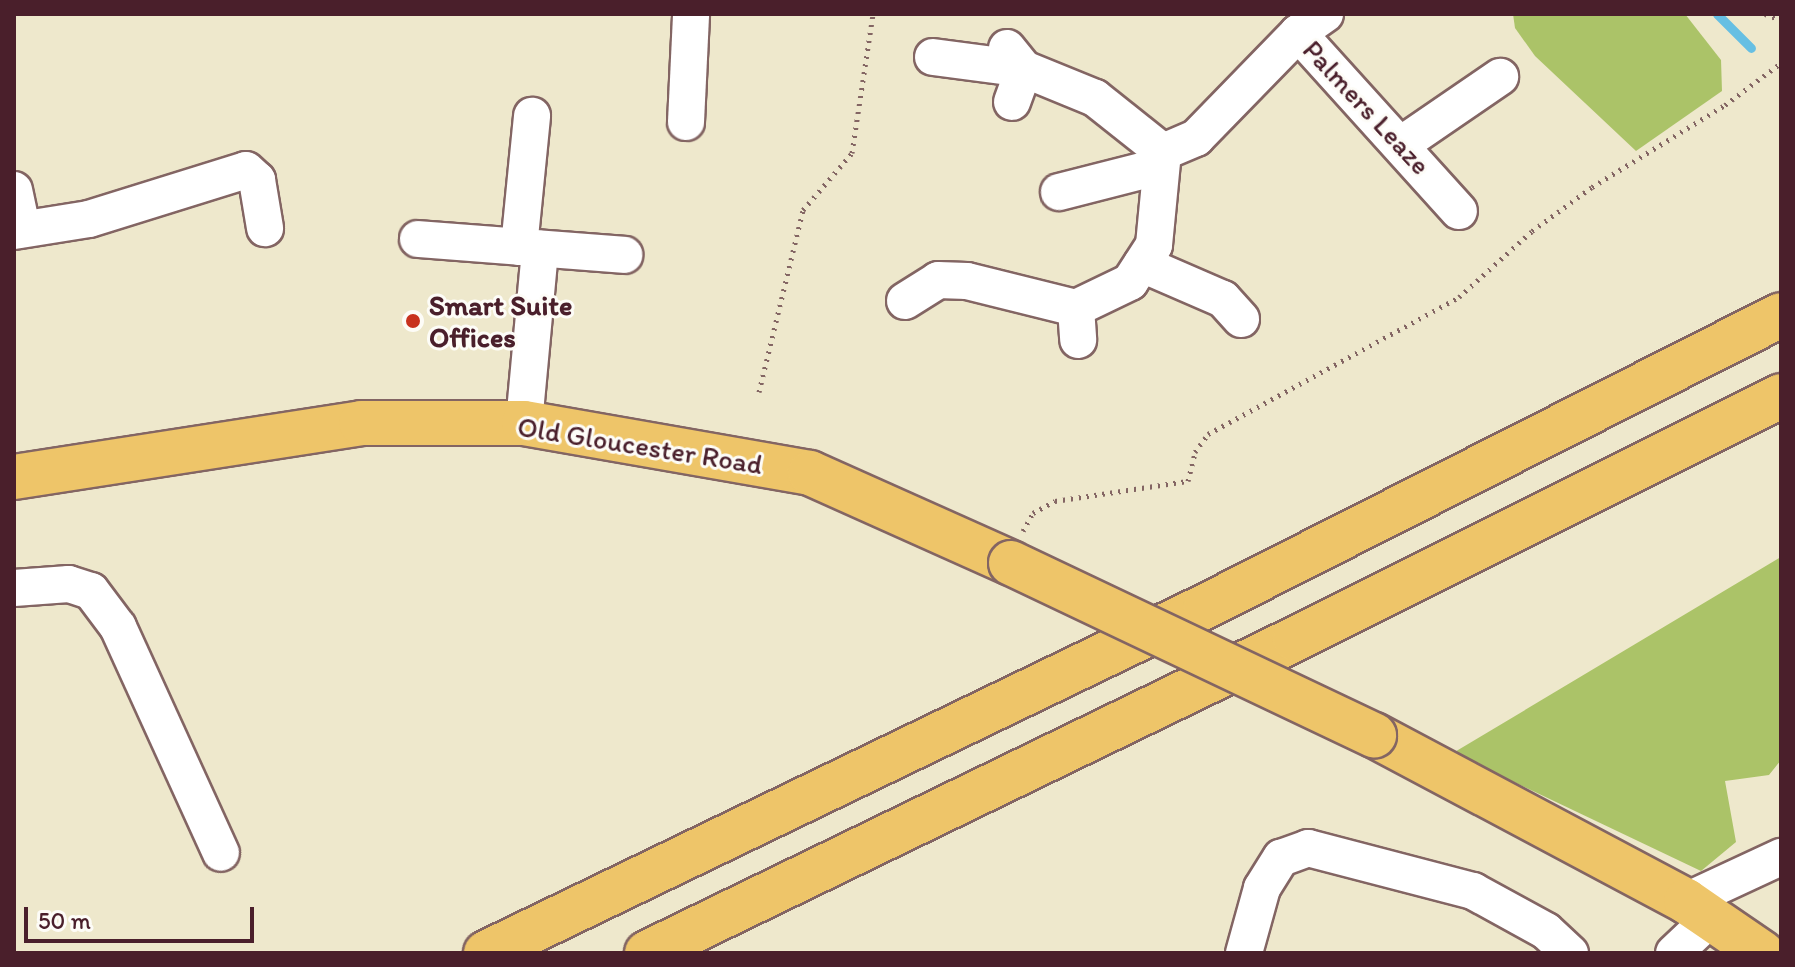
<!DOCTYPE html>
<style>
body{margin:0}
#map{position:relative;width:1795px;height:967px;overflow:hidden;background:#eee8cc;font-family:Itim,sans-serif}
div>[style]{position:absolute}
.green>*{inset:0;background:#abc368}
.stream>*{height:9px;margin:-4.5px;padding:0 4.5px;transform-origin:4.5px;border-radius:4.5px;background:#66bfe3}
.path>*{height:5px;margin-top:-2.5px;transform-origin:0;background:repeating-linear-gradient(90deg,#836563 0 2px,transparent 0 8px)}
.roads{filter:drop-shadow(2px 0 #836563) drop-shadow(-2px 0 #836563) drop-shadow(0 2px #836563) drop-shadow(0 -2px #836563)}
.minor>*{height:36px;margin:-18px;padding:0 18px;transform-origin:18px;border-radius:18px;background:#fff}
.major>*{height:44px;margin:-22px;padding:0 22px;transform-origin:22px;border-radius:22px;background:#eec569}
.highway>*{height:44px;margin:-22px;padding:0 22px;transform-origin:22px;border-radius:22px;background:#eec569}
.bridges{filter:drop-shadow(2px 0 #836563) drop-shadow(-2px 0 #836563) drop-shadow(0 2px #836563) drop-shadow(0 -2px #836563)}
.major-bridge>*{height:44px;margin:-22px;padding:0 22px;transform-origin:22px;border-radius:22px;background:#eec569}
.dots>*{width:22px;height:22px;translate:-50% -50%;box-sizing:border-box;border:4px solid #fdfcf7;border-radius:50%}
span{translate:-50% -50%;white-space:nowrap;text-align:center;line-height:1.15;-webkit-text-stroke:6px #fdfcf7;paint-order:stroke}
.street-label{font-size:28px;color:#4a1f2b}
.poi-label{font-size:28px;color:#4a1f2b;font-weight:700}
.left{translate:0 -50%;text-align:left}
.frame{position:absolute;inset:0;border:16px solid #4a1f2b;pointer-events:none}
.scale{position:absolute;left:24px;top:907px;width:230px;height:36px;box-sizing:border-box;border:4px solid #4a1f2b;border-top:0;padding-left:10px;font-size:24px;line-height:28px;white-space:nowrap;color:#4a1f2b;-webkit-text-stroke:6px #fdfcf7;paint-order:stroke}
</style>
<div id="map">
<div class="green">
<i style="clip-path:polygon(1513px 14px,1685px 14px,1721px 60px,1722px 91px,1636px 151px,1535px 56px,1515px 28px)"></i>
<i style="clip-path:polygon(1781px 557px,1781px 760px,1769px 775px,1725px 781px,1736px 842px,1701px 871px,1453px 753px)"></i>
</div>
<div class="stream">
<i style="left:1717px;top:14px;width:48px;rotate:45deg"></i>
</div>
<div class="path">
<i style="left:1765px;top:14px;width:17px;rotate:21deg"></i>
<i style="left:759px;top:392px;width:187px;rotate:-76.4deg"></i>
<i style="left:803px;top:210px;width:75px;rotate:-49.3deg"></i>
<i style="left:852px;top:153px;width:141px;rotate:-81.4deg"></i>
<i style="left:1023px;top:531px;width:21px;rotate:-61deg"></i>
<i style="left:1033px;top:513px;width:25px;rotate:-29deg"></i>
<i style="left:1055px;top:501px;width:134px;rotate:-8.6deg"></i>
<i style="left:1188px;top:481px;width:30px;rotate:-76deg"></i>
<i style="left:1195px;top:452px;width:22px;rotate:-54deg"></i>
<i style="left:1208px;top:434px;width:286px;rotate:-28.6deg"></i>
<i style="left:1459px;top:297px;width:98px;rotate:-42.1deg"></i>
<i style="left:1532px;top:231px;width:74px;rotate:-36.3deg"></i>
<i style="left:1592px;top:187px;width:156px;rotate:-31.7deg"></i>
<i style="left:1725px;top:105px;width:70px;rotate:-36.9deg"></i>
</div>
<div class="roads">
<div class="minor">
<i style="left:1298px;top:33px;width:240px;rotate:47.9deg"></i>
<i style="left:933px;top:57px;width:92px;rotate:7.5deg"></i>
<i style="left:1024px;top:69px;width:35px;rotate:110deg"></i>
<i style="left:686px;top:122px;width:108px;rotate:-87.3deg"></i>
<i style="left:1402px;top:144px;width:119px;rotate:-34.4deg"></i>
<i style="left:1163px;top:152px;width:36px;rotate:-23deg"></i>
<i style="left:1196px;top:138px;width:146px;rotate:-45.8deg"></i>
<i style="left:1298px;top:33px;width:33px;rotate:-35deg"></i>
<i style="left:14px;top:190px;width:40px;rotate:78deg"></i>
<i style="left:1059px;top:192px;width:105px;rotate:-14.3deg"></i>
<i style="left:14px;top:231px;width:76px;rotate:-9.1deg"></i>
<i style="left:89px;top:219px;width:164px;rotate:-17.3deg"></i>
<i style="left:246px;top:170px;width:15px;rotate:42deg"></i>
<i style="left:257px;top:180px;width:49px;rotate:80.5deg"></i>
<i style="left:418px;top:239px;width:207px;rotate:4.4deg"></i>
<i style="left:519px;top:247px;width:132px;rotate:-84.3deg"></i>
<i style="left:1142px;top:264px;width:88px;rotate:23.4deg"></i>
<i style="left:1223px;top:299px;width:27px;rotate:48deg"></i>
<i style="left:905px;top:301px;width:39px;rotate:-32deg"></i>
<i style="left:938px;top:280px;width:29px;rotate:2deg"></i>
<i style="left:967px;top:281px;width:112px;rotate:13.9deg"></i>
<i style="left:1076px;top:308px;width:60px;rotate:-25.7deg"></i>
<i style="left:1130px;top:282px;width:44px;rotate:-57deg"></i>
<i style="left:1154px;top:245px;width:93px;rotate:-84.5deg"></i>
<i style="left:1163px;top:152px;width:87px;rotate:-141.5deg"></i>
<i style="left:1095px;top:98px;width:77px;rotate:-157.8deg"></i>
<i style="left:1024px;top:69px;width:27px;rotate:-129deg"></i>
<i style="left:1076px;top:308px;width:32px;rotate:86deg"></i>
<i style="left:524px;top:423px;width:175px;rotate:-84.7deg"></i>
<i style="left:14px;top:588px;width:55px;rotate:-4.2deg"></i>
<i style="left:69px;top:584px;width:23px;rotate:18deg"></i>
<i style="left:91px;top:591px;width:45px;rotate:53.1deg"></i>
<i style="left:118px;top:627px;width:248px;rotate:65.5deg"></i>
<i style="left:1686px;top:901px;width:105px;rotate:-24.9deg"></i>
<i style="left:1244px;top:953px;width:67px;rotate:-74.5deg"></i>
<i style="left:1262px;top:888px;width:36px;rotate:-58deg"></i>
<i style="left:1281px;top:858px;width:29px;rotate:-20deg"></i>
<i style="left:1308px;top:848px;width:171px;rotate:14.6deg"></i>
<i style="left:1473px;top:891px;width:83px;rotate:28.7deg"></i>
<i style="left:1546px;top:931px;width:33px;rotate:43deg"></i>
<i style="left:1674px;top:953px;width:51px;rotate:-43.4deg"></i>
</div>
<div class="major">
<i style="left:14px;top:477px;width:351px;rotate:-8.8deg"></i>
<i style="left:361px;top:423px;width:163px"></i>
<i style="left:524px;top:423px;width:290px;rotate:9.9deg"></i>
<i style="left:810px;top:473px;width:220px;rotate:24.1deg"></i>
<i style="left:1374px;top:735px;width:353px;rotate:28deg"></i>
<i style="left:1686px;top:901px;width:92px;rotate:34.4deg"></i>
</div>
<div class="highway">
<i style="left:486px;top:953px;width:799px;rotate:-25.73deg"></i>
<i style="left:1206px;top:606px;width:644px;rotate:-26.84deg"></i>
<i style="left:647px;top:953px;width:720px;rotate:-25.85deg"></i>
<i style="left:1295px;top:639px;width:543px;rotate:-26.57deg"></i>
</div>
</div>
<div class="bridges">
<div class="major-bridge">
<i style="left:1011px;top:563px;width:402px;rotate:25.4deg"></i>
</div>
</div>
<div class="dots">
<i style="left:413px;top:321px;background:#c8321e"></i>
</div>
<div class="street-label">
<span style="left:1367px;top:107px;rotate:47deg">Palmers Leaze</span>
<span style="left:640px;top:445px;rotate:9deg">Old Gloucester Road</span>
</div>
<div class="poi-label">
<span class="left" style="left:429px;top:321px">Smart Suite<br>Offices</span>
</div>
<div class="frame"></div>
<div class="scale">50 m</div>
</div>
